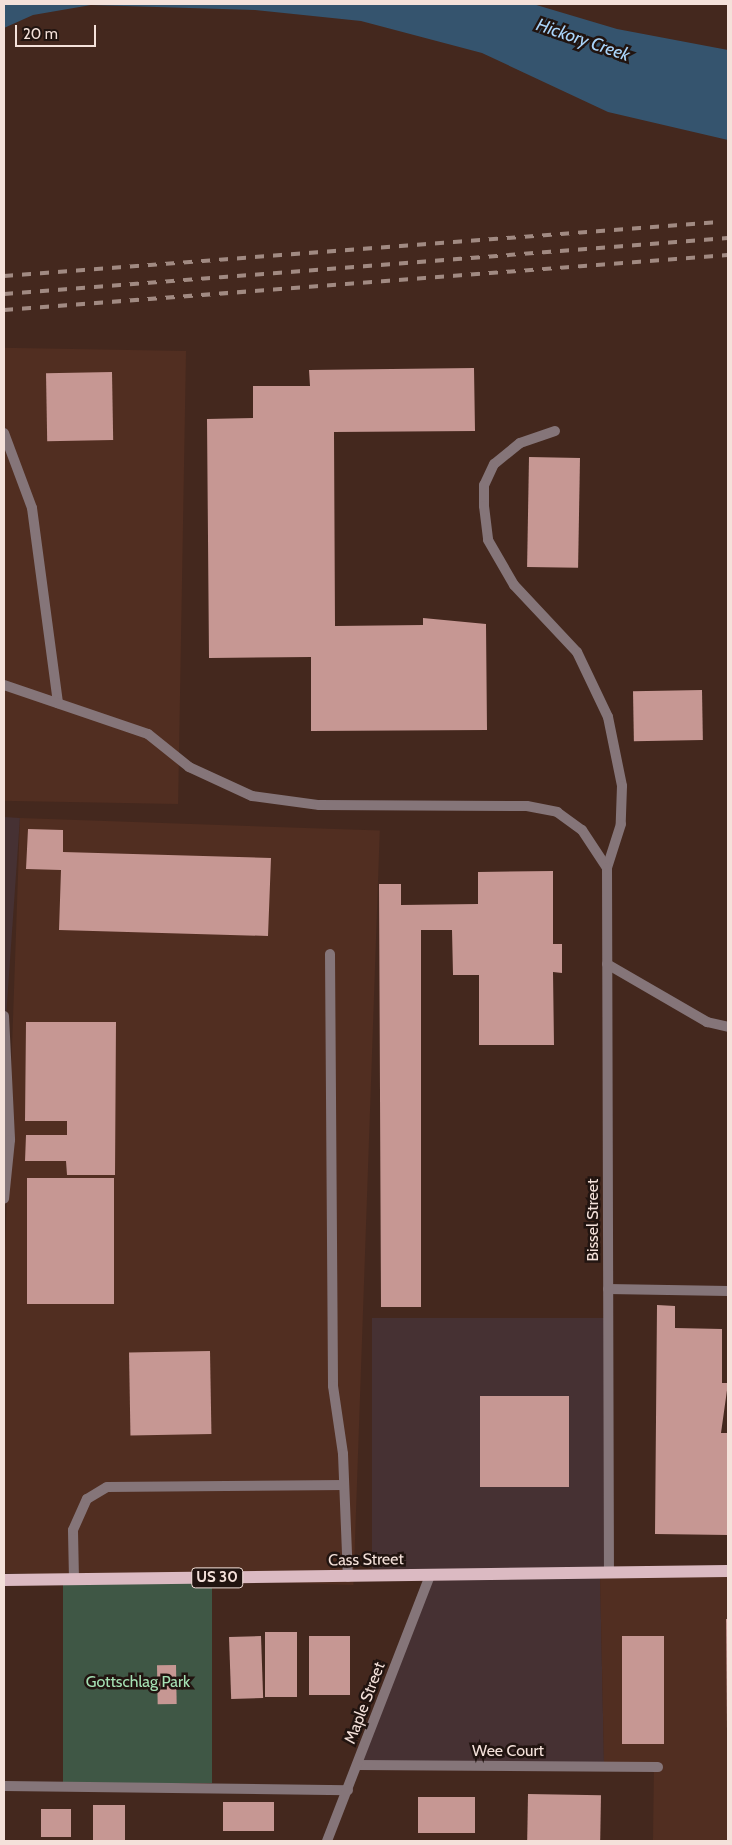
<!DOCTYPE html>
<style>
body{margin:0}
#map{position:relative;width:732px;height:1845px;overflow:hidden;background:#44281e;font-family:Cabin,sans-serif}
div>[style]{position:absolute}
.commercial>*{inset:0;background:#463133;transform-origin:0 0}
.built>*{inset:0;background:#512e21;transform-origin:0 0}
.green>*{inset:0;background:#3f5745;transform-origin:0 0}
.water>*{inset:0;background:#35546e}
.building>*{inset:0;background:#c69793;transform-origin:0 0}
.lane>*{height:10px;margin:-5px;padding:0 5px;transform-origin:5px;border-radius:5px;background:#857579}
.street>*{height:10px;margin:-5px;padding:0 5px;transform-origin:5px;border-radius:5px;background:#857579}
.primary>*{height:12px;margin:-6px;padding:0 6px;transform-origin:6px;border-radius:6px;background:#dbbac2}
.rail>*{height:4px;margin-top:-2px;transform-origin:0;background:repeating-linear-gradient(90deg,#a18a82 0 9px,transparent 0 18px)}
span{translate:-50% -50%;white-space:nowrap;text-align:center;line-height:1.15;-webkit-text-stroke:5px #211410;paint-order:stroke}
.shield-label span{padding:1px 4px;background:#211410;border:1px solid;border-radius:4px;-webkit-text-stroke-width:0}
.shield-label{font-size:15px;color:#f4e1da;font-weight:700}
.street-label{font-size:16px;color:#f4e1da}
.park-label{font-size:16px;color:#a5e1b4}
.water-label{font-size:18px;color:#aad5fb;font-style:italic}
.frame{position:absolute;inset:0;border:5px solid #f4e1da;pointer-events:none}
.scale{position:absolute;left:15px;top:25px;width:81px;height:22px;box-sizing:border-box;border:2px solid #f4e1da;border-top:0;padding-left:6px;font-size:15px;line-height:18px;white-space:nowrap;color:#f4e1da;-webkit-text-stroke:4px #211410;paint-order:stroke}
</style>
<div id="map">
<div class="commercial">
<i style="left:4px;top:817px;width:16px;height:756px;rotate:4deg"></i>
<i style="left:605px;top:1318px;width:251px;height:233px;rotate:90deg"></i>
<i style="clip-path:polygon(600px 1574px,604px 1762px,361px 1762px,431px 1579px)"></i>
</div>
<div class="built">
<i style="left:186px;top:351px;width:453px;height:183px;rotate:91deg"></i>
<i style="left:20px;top:818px;width:360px;height:755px;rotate:2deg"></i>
<i style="clip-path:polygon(600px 1574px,728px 1574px,728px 1841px,653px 1841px,654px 1763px,604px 1762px)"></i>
</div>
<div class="green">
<i style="left:212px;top:1582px;width:201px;height:149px;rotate:90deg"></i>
</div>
<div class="water">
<i style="clip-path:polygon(4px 4px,533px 4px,617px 29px,728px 50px,728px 140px,608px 112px,482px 53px,361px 21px,255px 10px,91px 5px,33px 15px,4px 28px)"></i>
</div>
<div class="building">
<i style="clip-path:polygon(474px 368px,475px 431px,334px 432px,335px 626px,423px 625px,423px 618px,486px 624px,487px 730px,311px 731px,311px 657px,209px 658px,207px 419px,253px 418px,253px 386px,310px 386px,309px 370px)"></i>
<i style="left:112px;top:372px;width:68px;height:66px;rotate:89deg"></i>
<i style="left:529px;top:457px;width:51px;height:110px;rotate:1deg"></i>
<i style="left:702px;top:690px;width:50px;height:69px;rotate:89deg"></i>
<i style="clip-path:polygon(28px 829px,63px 830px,63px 852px,271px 858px,268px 936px,59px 930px,61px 870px,26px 869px)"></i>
<i style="clip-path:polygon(553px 871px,553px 944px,562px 944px,562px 973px,553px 972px,554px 1045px,479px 1045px,479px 975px,453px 975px,452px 930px,421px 930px,421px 1307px,381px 1307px,379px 884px,401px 884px,401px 905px,478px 904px,478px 872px)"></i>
<i style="clip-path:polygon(26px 1022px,116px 1022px,115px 1175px,67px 1175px,66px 1161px,25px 1161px,26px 1135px,67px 1135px,67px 1121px,25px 1121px)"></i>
<i style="left:27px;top:1178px;width:87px;height:126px"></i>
<i style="clip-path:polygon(657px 1305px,675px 1306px,675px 1328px,722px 1329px,722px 1383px,728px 1383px,721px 1433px,728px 1433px,728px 1535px,655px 1534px)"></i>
<i style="left:210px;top:1351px;width:83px;height:81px;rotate:89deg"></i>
<i style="left:569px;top:1396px;width:91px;height:89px;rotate:90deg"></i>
<i style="clip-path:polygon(726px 1619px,728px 1619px,728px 1731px,727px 1731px)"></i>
<i style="left:265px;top:1632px;width:32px;height:65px"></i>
<i style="left:261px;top:1636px;width:62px;height:32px;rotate:88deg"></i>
<i style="left:309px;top:1636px;width:41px;height:59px"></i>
<i style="left:622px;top:1636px;width:42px;height:108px"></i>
<i style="left:176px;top:1665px;width:39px;height:19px;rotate:89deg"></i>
<i style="left:528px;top:1794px;width:73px;height:47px;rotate:1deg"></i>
<i style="left:418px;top:1797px;width:57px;height:36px"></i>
<i style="left:274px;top:1802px;width:29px;height:51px;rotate:90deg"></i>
<i style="left:93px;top:1805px;width:32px;height:36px"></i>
<i style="left:41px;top:1809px;width:30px;height:28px"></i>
</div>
<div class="lane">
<i style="left:555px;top:431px;width:37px;rotate:161deg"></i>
<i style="left:520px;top:443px;width:33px;rotate:141deg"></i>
<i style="left:494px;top:464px;width:23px;rotate:115deg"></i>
<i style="left:484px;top:485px;width:21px;rotate:90deg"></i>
<i style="left:484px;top:506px;width:34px;rotate:83deg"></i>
<i style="left:488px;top:540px;width:52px;rotate:60deg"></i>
<i style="left:514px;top:585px;width:92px;rotate:46.8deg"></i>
<i style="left:577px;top:652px;width:72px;rotate:64.5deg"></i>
<i style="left:608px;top:717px;width:70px;rotate:78.5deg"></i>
<i style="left:622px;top:786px;width:38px;rotate:92deg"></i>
<i style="left:621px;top:824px;width:46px;rotate:107.7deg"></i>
<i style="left:4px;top:433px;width:80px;rotate:69.5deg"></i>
<i style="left:32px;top:508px;width:197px;rotate:82.4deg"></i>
<i style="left:4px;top:685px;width:152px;rotate:18.8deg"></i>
<i style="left:148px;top:734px;width:53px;rotate:38.8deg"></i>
<i style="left:189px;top:767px;width:69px;rotate:24.7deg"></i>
<i style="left:252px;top:796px;width:68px;rotate:7.7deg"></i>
<i style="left:319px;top:805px;width:208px;rotate:0.3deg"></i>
<i style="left:527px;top:806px;width:31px;rotate:11deg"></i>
<i style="left:557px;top:812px;width:31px;rotate:36deg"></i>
<i style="left:582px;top:830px;width:45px;rotate:56.7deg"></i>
<i style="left:330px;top:954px;width:432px;rotate:89.6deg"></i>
<i style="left:333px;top:1386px;width:69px;rotate:81.6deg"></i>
<i style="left:343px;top:1454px;width:123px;rotate:87.7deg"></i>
<i style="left:607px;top:964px;width:116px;rotate:30.1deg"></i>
<i style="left:707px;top:1022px;width:22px;rotate:13deg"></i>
<i style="left:4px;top:1016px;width:124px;rotate:87.2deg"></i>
<i style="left:10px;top:1140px;width:59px;rotate:95.8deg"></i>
<i style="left:608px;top:1289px;width:120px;rotate:1deg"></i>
<i style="left:74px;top:1579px;width:49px;rotate:-91.2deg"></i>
<i style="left:73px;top:1530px;width:34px;rotate:-66deg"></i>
<i style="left:87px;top:1499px;width:23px;rotate:-31deg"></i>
<i style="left:107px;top:1487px;width:237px;rotate:-0.5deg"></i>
<i style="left:4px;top:1786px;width:344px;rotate:0.7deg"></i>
</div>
<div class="street">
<i style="left:607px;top:868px;width:704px;rotate:89.84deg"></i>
<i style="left:358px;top:1765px;width:300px;rotate:0.4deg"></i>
<i style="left:327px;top:1841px;width:284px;rotate:-68.8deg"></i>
</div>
<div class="primary">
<i style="left:4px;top:1580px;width:724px;rotate:-0.71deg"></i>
</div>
<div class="rail">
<i style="left:4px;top:276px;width:717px;rotate:-4.32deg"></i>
<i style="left:4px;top:294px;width:726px;rotate:-4.42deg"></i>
<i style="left:4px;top:310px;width:726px;rotate:-4.34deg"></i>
</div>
<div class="shield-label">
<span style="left:217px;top:1578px">US 30</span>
</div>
<div class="street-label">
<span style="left:593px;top:1220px;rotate:-90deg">Bissel Street</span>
<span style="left:366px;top:1560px;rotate:-1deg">Cass Street</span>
<span style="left:365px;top:1703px;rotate:-69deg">Maple Street</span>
<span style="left:508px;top:1751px">Wee Court</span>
</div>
<div class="park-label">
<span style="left:138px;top:1682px">Gottschlag Park</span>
</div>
<div class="water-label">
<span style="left:583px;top:40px;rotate:19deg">Hickory Creek</span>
</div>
<div class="frame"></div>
<div class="scale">20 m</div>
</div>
